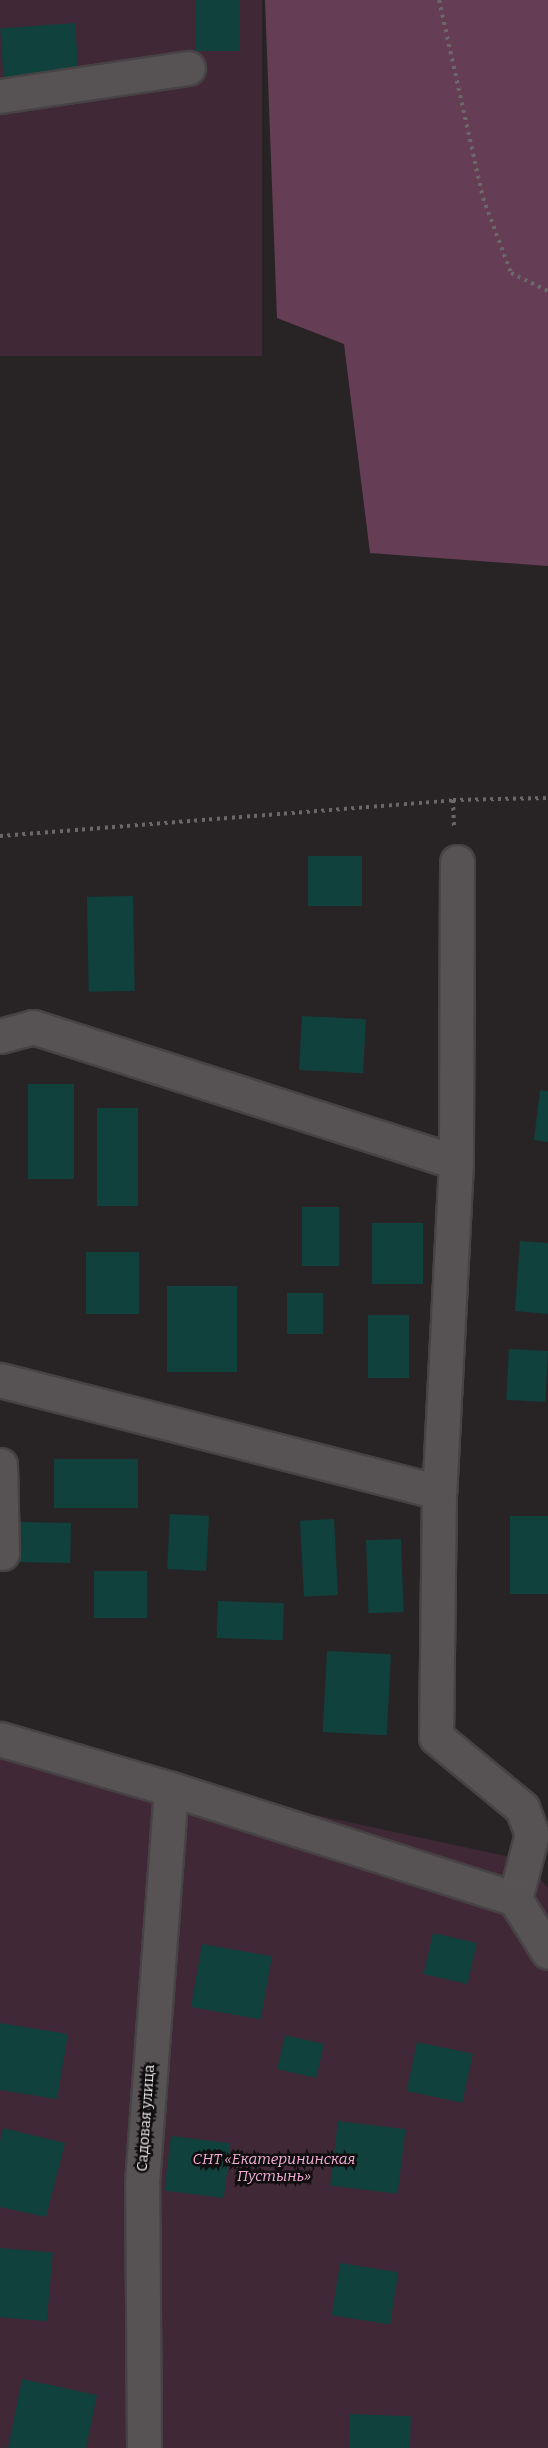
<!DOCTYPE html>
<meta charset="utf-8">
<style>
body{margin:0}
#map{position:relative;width:548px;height:2448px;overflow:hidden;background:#282426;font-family:Bitter,serif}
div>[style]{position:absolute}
.green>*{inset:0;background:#402836;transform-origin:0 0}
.forest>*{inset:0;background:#653e56}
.building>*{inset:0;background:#10413c;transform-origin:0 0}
.path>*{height:4px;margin-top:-2px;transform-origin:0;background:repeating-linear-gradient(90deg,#6c686a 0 3px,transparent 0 7.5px)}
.roads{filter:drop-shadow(2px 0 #474345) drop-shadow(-2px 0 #474345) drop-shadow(0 2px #474345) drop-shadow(0 -2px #474345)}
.minor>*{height:33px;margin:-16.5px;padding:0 16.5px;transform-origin:16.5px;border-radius:16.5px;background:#575355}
span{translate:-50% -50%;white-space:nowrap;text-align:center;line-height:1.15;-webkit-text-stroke:5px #100e0f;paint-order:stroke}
.street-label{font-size:15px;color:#f0edef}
.park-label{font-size:15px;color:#f3afd7;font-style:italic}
</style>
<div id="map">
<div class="green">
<i style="left:0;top:0;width:262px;height:356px"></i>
<i style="clip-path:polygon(0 1747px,524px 1860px,548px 1888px,548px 2448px,0 2448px)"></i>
</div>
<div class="forest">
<i style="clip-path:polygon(265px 0,548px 0,548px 566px,370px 553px,344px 344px,277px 318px)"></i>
</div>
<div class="building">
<i style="left:196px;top:0;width:44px;height:51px"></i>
<i style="left:75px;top:23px;width:51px;height:75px;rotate:86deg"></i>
<i style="left:308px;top:856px;width:54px;height:50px"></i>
<i style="left:133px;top:896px;width:95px;height:46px;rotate:89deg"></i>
<i style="left:302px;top:1016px;width:64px;height:54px;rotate:3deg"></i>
<i style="left:28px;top:1084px;width:46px;height:95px"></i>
<i style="clip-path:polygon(540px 1090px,548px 1091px,548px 1142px,534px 1140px)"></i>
<i style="left:97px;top:1108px;width:41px;height:98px"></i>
<i style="left:302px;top:1207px;width:37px;height:59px"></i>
<i style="left:372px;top:1223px;width:51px;height:61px"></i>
<i style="clip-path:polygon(520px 1241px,548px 1243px,548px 1314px,515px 1311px)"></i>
<i style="left:86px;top:1252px;width:53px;height:62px"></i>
<i style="left:167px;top:1286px;width:70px;height:86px"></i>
<i style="left:287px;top:1293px;width:36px;height:41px"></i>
<i style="left:368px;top:1315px;width:41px;height:63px"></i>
<i style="left:509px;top:1349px;width:39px;height:51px;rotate:3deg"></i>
<i style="left:54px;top:1459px;width:84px;height:49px"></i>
<i style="left:170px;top:1514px;width:39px;height:55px;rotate:3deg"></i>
<i style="left:510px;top:1516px;width:38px;height:78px"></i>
<i style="left:334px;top:1519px;width:76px;height:34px;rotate:87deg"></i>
<i style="left:18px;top:1522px;width:53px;height:40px;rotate:1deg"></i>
<i style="left:401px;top:1539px;width:73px;height:35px;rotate:88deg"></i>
<i style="left:94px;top:1571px;width:53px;height:47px"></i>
<i style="left:218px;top:1601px;width:66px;height:37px;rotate:2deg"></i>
<i style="left:327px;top:1651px;width:64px;height:81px;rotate:3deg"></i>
<i style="left:433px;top:1933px;width:45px;height:42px;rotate:13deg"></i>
<i style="left:202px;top:1944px;width:71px;height:64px;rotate:10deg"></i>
<i style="clip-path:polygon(0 2023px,68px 2034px,57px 2099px,0 2090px)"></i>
<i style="left:285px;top:2035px;width:40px;height:35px;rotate:13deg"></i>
<i style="left:417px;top:2042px;width:57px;height:50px;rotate:12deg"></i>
<i style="left:338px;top:2121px;width:68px;height:65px;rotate:7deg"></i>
<i style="clip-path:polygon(3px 2128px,65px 2143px,46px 2217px,0 2207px,0 2142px)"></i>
<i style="left:171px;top:2136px;width:60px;height:55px;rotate:7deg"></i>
<i style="left:0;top:2248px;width:53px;height:69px;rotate:5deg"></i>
<i style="left:340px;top:2263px;width:59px;height:53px;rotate:9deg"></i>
<i style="clip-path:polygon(22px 2379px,97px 2395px,86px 2448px,8px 2448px)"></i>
<i style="left:350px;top:2414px;width:61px;height:34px;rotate:2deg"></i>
</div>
<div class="path">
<i style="left:439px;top:0;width:203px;rotate:77.5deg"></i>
<i style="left:483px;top:198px;width:80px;rotate:69.5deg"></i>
<i style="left:511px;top:273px;width:41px;rotate:25.9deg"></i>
<i style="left:453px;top:800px;width:29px;rotate:88deg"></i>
<i style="left:0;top:836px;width:454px;rotate:-4.5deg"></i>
<i style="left:453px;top:800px;width:95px;rotate:-1.2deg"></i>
</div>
<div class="roads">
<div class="minor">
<i style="left:0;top:96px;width:190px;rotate:-8.5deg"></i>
<i style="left:457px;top:862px;width:300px;rotate:90.2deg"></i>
<i style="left:456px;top:1162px;width:330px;rotate:92.9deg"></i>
<i style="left:439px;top:1492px;width:245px;rotate:90.7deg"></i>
<i style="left:436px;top:1737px;width:112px;rotate:39.5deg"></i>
<i style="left:522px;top:1808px;width:28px;rotate:69deg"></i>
<i style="left:532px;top:1834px;width:67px;rotate:104.7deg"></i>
<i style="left:0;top:1036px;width:34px;rotate:-15deg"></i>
<i style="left:33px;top:1027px;width:444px;rotate:17.7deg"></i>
<i style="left:0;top:1380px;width:453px;rotate:14.3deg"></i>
<i style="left:0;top:1465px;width:88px;rotate:88.7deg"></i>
<i style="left:0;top:1739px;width:178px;rotate:16.3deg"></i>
<i style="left:171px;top:1789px;width:361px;rotate:17.7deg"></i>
<i style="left:515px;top:1899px;width:62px;rotate:58.1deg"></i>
<i style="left:144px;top:2448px;width:265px;rotate:-90.4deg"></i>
<i style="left:142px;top:2183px;width:395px;rotate:-85.8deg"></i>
</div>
</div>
<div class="street-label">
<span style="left:146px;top:2118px;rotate:-86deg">Садовая улица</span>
</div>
<div class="park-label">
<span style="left:274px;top:2168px">СНТ «Екатерининская<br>Пустынь»</span>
</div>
</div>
